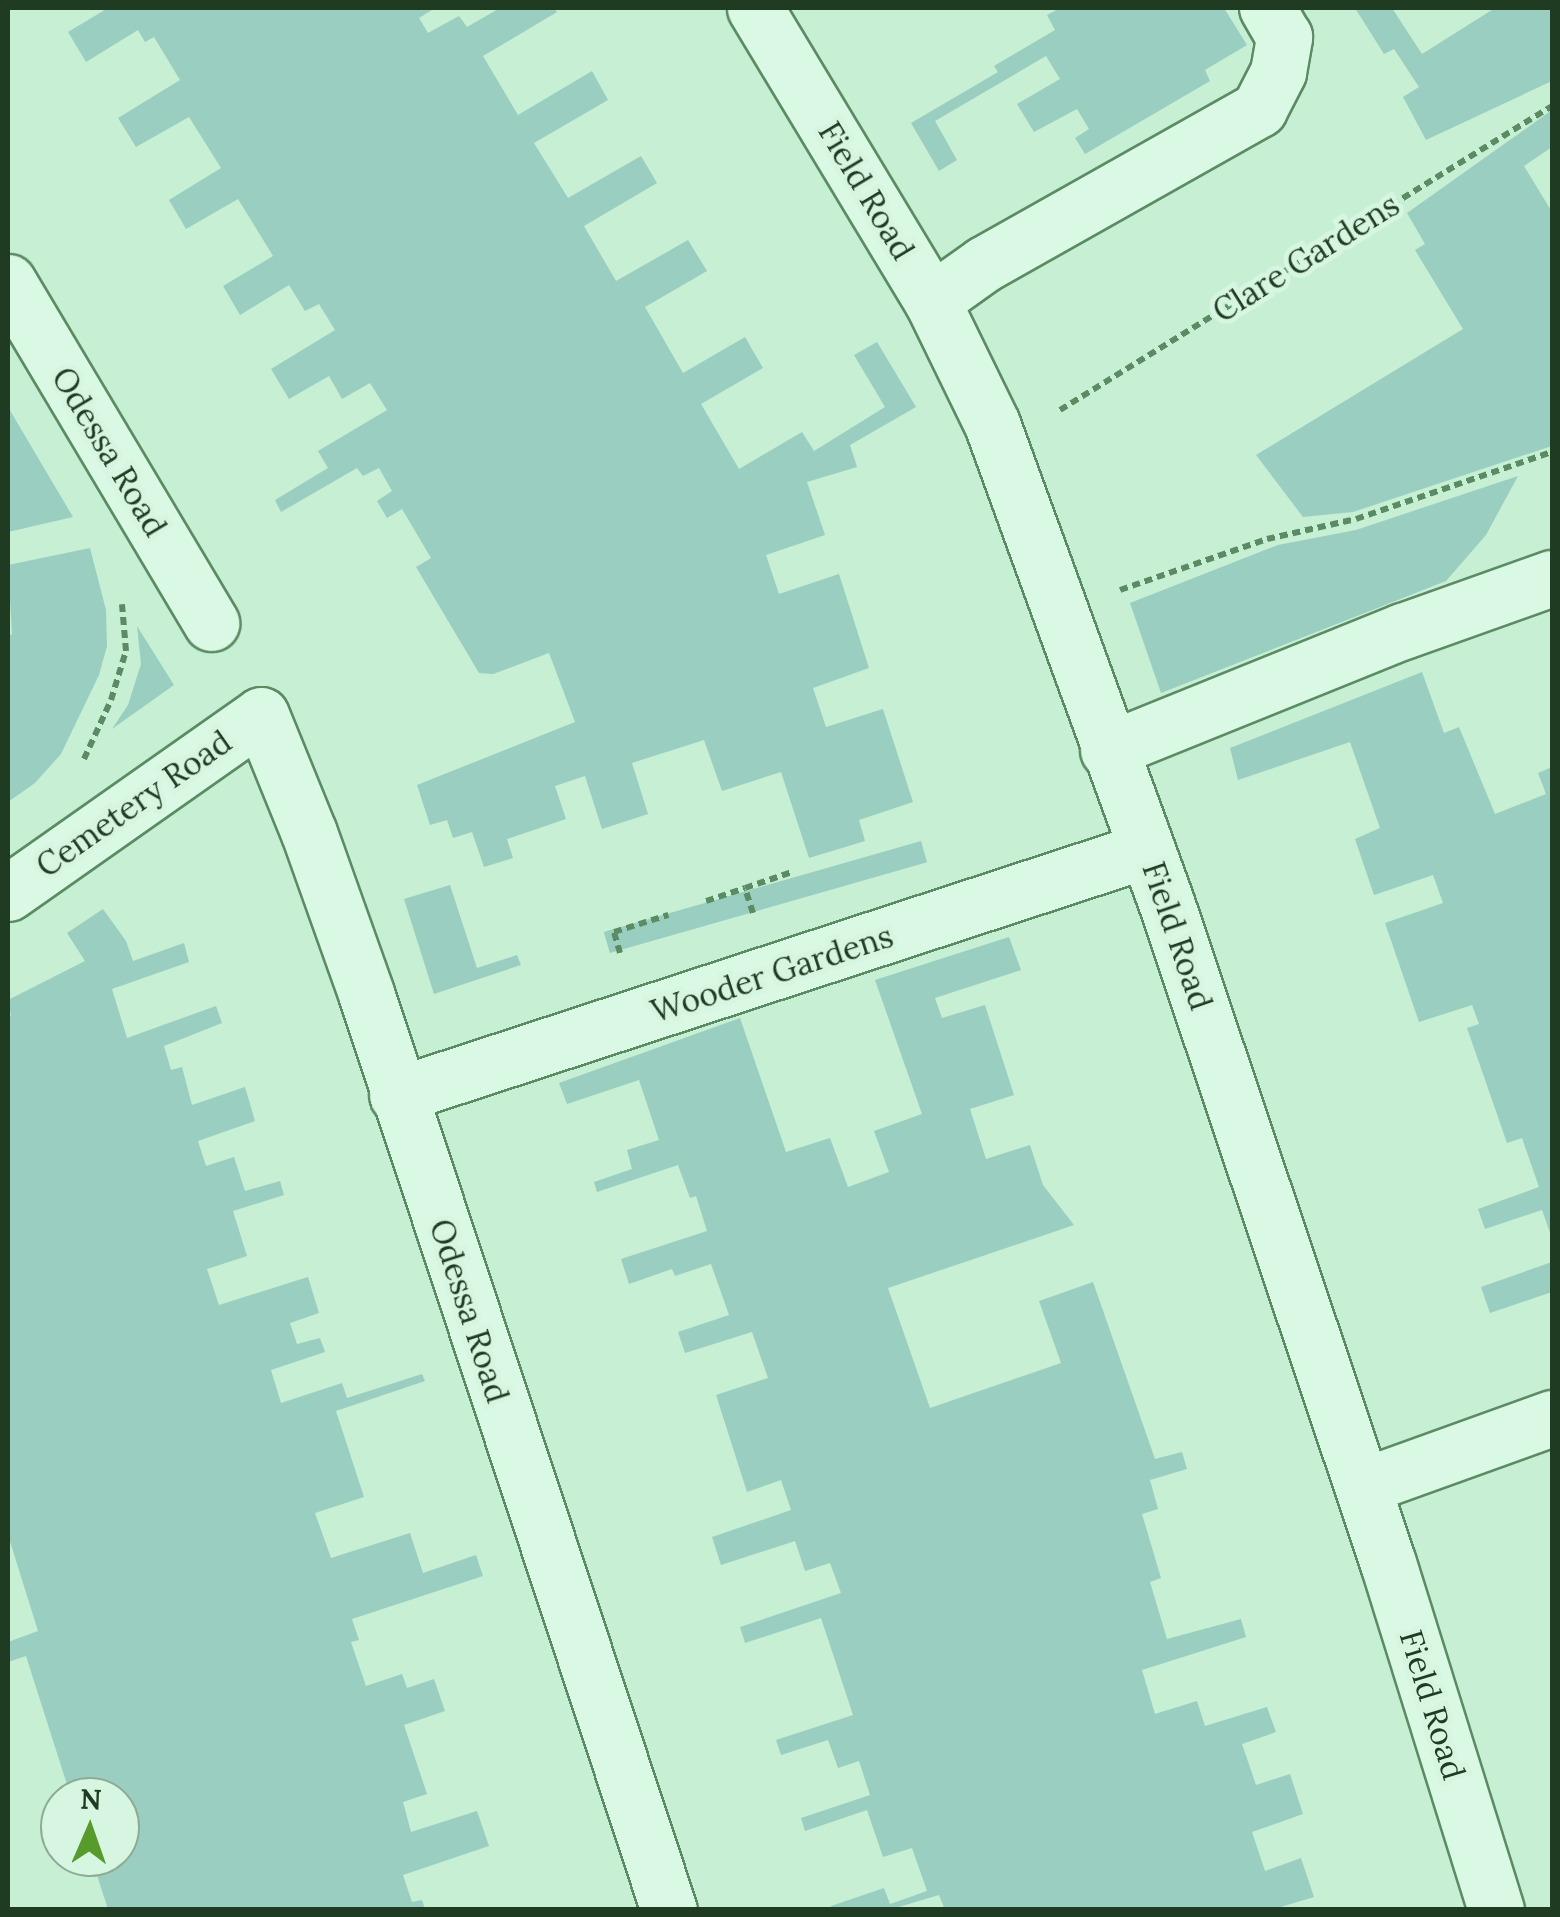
<!DOCTYPE html>
<style>
body{margin:0}
#map{position:relative;width:1560px;height:1917px;overflow:hidden;background:#c6efd4;font-family:Lora,serif}
div>[style]{position:absolute}
.green>*{inset:0;background:#9acec0;transform-origin:0 0}
.path>*{height:6px;margin-top:-3px;transform-origin:0;background:repeating-linear-gradient(90deg,#5b8b63 0 8px,transparent 0 13px)}
.roads{filter:drop-shadow(2px 0 #5b8b63) drop-shadow(-2px 0 #5b8b63) drop-shadow(0 2px #5b8b63) drop-shadow(0 -2px #5b8b63)}
.minor>*{height:55px;margin:-27.5px;padding:0 27.5px;transform-origin:27.5px;border-radius:27.5px;background:#daf9e4}
span{translate:-50% -50%;white-space:nowrap;text-align:center;line-height:1.15;-webkit-text-stroke:10px #d6f6e1;paint-order:stroke}
.street-label{font-size:32px;color:#1f3b22}
.frame{position:absolute;inset:0;border:10px solid #1f3b22;pointer-events:none}
.north{position:absolute;left:40px;top:1777px;width:100px;height:100px;box-sizing:border-box;background:#d6f6e1;border:2px solid #8dab95;border-radius:50%;rotate:2deg;font-size:28px;font-weight:700;line-height:40px;text-align:center;color:#1f3b22}
.north::after{content:'';display:block;margin:auto;width:35px;height:45px;background:#569b2b;clip-path:polygon(50% 0,100% 100%,50% 72%,0 100%)}
</style>
<div id="map">
<div class="green">
<i style="clip-path:polygon(108px 8px,435px 8px,419px 18px,428px 33px,459px 16px,467px 27px,500px 8px,554px 8px,557px 12px,483px 56px,518px 115px,592px 71px,608px 100px,534px 143px,568px 198px,641px 156px,657px 183px,584px 226px,616px 281px,688px 240px,707px 271px,645px 307px,683px 373px,745px 337px,763px 368px,701px 404px,739px 469px,802px 432px,814px 451px,885px 407px,854px 355px,877px 342px,916px 407px,850px 445px,857px 467px,807px 482px,825px 535px,766px 555px,779px 594px,839px 574px,869px 668px,813px 688px,826px 727px,883px 709px,913px 802px,859px 820px,865px 841px,809px 858px,781px 772px,722px 791px,704px 740px,632px 763px,648px 814px,602px 829px,585px 776px,555px 786px,566px 819px,507px 839px,513px 858px,484px 867px,472px 832px,453px 838px,447px 820px,430px 825px,417px 785px,575px 722px,549px 653px,493px 674px,479px 673px,416px 567px,431px 558px,402px 509px,387px 518px,377px 501px,392px 491px,379px 468px,363px 476px,357px 468px,281px 512px,275px 500px,328px 468px,318px 451px,387px 410px,370px 383px,342px 399px,329px 376px,289px 399px,271px 369px,335px 330px,319px 304px,305px 311px,289px 285px,240px 315px,223px 286px,273px 256px,238px 199px,186px 229px,169px 200px,221px 168px,189px 117px,136px 147px,118px 118px,180px 80px,154px 37px,145px 42px,138px 30px,86px 62px,68px 32px)"></i>
<i style="clip-path:polygon(1060px 8px,1224px 8px,1247px 45px,1205px 70px,1210px 81px,1085px 154px,1075px 138px,1089px 129px,1077px 109px,1034px 132px,1017px 104px,1060px 79px,1046px 56px,935px 121px,957px 160px,939px 171px,911px 123px,998px 72px,994px 66px,1055px 30px,1047px 15px)"></i>
<i style="clip-path:polygon(1355px 8px,1392px 8px,1422px 54px,1495px 8px,1552px 8px,1552px 81px,1426px 140px,1403px 97px,1419px 87px,1394px 49px,1384px 54px)"></i>
<i style="clip-path:polygon(1552px 110px,1552px 147px,1524px 166px,1552px 212px,1552px 446px,1353px 512px,1303px 517px,1256px 455px,1463px 329px,1415px 250px,1425px 244px,1407px 213px)"></i>
<i style="clip-path:polygon(8px 407px,73px 517px,8px 532px)"></i>
<i style="clip-path:polygon(1518px 476px,1486px 535px,1446px 581px,1161px 693px,1130px 603px,1278px 545px,1356px 530px)"></i>
<i style="clip-path:polygon(90px 548px,106px 610px,107px 646px,99px 675px,61px 754px,35px 783px,8px 802px,8px 636px,12px 634px,8px 565px)"></i>
<i style="clip-path:polygon(137px 626px,174px 685px,112px 729px,128px 705px,141px 664px)"></i>
<i style="clip-path:polygon(1422px 672px,1444px 733px,1459px 727px,1495px 814px,1546px 794px,1538px 773px,1552px 767px,1552px 1238px,1542px 1210px,1485px 1229px,1478px 1209px,1539px 1187px,1522px 1138px,1507px 1143px,1467px 1028px,1479px 1024px,1472px 1005px,1419px 1022px,1385px 923px,1443px 903px,1433px 875px,1374px 895px,1355px 839px,1380px 828px,1350px 742px,1238px 780px,1230px 748px)"></i>
<i style="left:921px;top:841px;width:22px;height:330px;rotate:74deg"></i>
<i style="clip-path:polygon(450px 885px,477px 968px,517px 955px,521px 965px,434px 994px,404px 899px)"></i>
<i style="clip-path:polygon(103px 909px,126px 941px,133px 961px,184px 943px,189px 962px,112px 989px,127px 1038px,216px 1006px,222px 1023px,164px 1046px,171px 1070px,182px 1067px,192px 1105px,245px 1087px,255px 1121px,198px 1141px,206px 1166px,234px 1157px,245px 1191px,280px 1181px,284px 1195px,233px 1211px,247px 1256px,207px 1269px,219px 1305px,308px 1277px,319px 1313px,290px 1323px,297px 1344px,320px 1338px,325px 1352px,271px 1370px,281px 1403px,342px 1383px,347px 1398px,422px 1374px,425px 1381px,336px 1411px,364px 1497px,315px 1513px,331px 1558px,410px 1533px,423px 1573px,476px 1555px,483px 1576px,352px 1619px,359px 1640px,351px 1642px,366px 1686px,402px 1674px,407px 1688px,434px 1679px,445px 1711px,404px 1725px,427px 1794px,403px 1802px,411px 1832px,477px 1811px,489px 1846px,403px 1875px,412px 1902px,422px 1900px,425px 1909px,108px 1909px,91px 1857px,120px 1857px,120px 1797px,71px 1797px,26px 1656px,8px 1662px,8px 1642px,38px 1631px,8px 1535px,8px 1018px,11px 1016px,8px 1000px,85px 961px,67px 933px)"></i>
<i style="clip-path:polygon(1009px 937px,1021px 970px,935px 998px,942px 1018px,985px 1005px,1014px 1095px,970px 1109px,986px 1159px,1030px 1145px,1043px 1185px,1074px 1225px,888px 1288px,930px 1408px,1061px 1363px,1039px 1301px,1093px 1282px,1155px 1459px,1182px 1452px,1187px 1469px,1150px 1480px,1158px 1509px,1142px 1514px,1161px 1578px,1150px 1582px,1167px 1639px,1241px 1619px,1246px 1637px,1142px 1670px,1155px 1714px,1197px 1701px,1205px 1726px,1267px 1707px,1276px 1732px,1242px 1744px,1256px 1785px,1290px 1774px,1303px 1814px,1252px 1832px,1265px 1871px,1301px 1858px,1314px 1897px,1274px 1909px,945px 1910px,939px 1895px,892px 1909px,832px 1909px,831px 1906px,884px 1888px,890px 1904px,927px 1891px,912px 1848px,883px 1857px,867px 1810px,805px 1831px,801px 1818px,870px 1795px,859px 1761px,838px 1768px,828px 1740px,781px 1755px,776px 1740px,853px 1715px,821px 1618px,745px 1643px,740px 1627px,841px 1593px,830px 1563px,805px 1571px,795px 1541px,721px 1565px,712px 1537px,791px 1510px,781px 1480px,747px 1492px,716px 1395px,768px 1378px,752px 1332px,685px 1353px,678px 1332px,729px 1315px,711px 1264px,675px 1276px,672px 1269px,629px 1284px,621px 1259px,707px 1231px,696px 1196px,690px 1198px,678px 1165px,597px 1192px,594px 1182px,632px 1169px,627px 1150px,659px 1140px,639px 1080px,567px 1104px,559px 1083px,740px 1018px,786px 1152px,830px 1138px,848px 1187px,889px 1172px,874px 1131px,922px 1114px,875px 980px)"></i>
<i style="clip-path:polygon(1552px 1262px,1552px 1292px,1490px 1313px,1481px 1287px)"></i>
</div>
<div class="path">
<i style="left:1060px;top:410px;width:578px;rotate:-31.71deg"></i>
<i style="left:1120px;top:590px;width:156px;rotate:-19.1deg"></i>
<i style="left:1267px;top:539px;width:91px;rotate:-12.7deg"></i>
<i style="left:1356px;top:519px;width:207px;rotate:-18.9deg"></i>
<i style="left:84px;top:759px;width:65px;rotate:-65.4deg"></i>
<i style="left:111px;top:700px;width:51px;rotate:-73deg"></i>
<i style="left:126px;top:651px;width:47px;rotate:-94.9deg"></i>
<i style="left:706px;top:901px;width:41px;rotate:-18.4deg"></i>
<i style="left:753px;top:913px;width:26px;rotate:-108deg"></i>
<i style="left:745px;top:888px;width:50px;rotate:-18.8deg"></i>
<i style="left:620px;top:953px;width:22px;rotate:-106deg"></i>
<i style="left:614px;top:932px;width:57px;rotate:-17.5deg"></i>
</div>
<div class="roads">
<div class="minor">
<i style="left:755px;top:8px;width:342px;rotate:58.9deg"></i>
<i style="left:932px;top:301px;width:137px;rotate:64deg"></i>
<i style="left:992px;top:424px;width:509px;rotate:70deg"></i>
<i style="left:1166px;top:902px;width:697px;rotate:71.44deg"></i>
<i style="left:1388px;top:1563px;width:363px;rotate:72.7deg"></i>
<i style="left:8px;top:282px;width:397px;rotate:59.2deg"></i>
<i style="left:932px;top:301px;width:64px;rotate:-35.4deg"></i>
<i style="left:984px;top:264px;width:316px;rotate:-29.4deg"></i>
<i style="left:1259px;top:109px;width:42px;rotate:-62.8deg"></i>
<i style="left:1278px;top:72px;width:36px;rotate:-80deg"></i>
<i style="left:1284px;top:37px;width:34px;rotate:-120deg"></i>
<i style="left:1108px;top:750px;width:318px;rotate:-22deg"></i>
<i style="left:1403px;top:631px;width:158px;rotate:-19.6deg"></i>
<i style="left:8px;top:893px;width:309px;rotate:-35.1deg"></i>
<i style="left:261px;top:715px;width:127px;rotate:67.9deg"></i>
<i style="left:309px;top:833px;width:170px;rotate:70.4deg"></i>
<i style="left:366px;top:993px;width:966px;rotate:71.72deg"></i>
<i style="left:397px;top:1095px;width:788px;rotate:-18.11deg"></i>
<i style="left:1363px;top:1486px;width:201px;rotate:-19.8deg"></i>
</div>
</div>
<div class="street-label">
<span style="left:866px;top:191px;rotate:59deg">Field Road</span>
<span style="left:1306px;top:258px;rotate:-32deg">Clare Gardens</span>
<span style="left:109px;top:452px;rotate:59deg">Odessa Road</span>
<span style="left:134px;top:804px;rotate:-35deg">Cemetery Road</span>
<span style="left:1177px;top:936px;rotate:71deg">Field Road</span>
<span style="left:772px;top:974px;rotate:-18deg">Wooder Gardens</span>
<span style="left:469px;top:1311px;rotate:72deg">Odessa Road</span>
<span style="left:1432px;top:1705px;rotate:73deg">Field Road</span>
</div>
<div class="frame"></div>
<div class="north">N</div>
</div>
